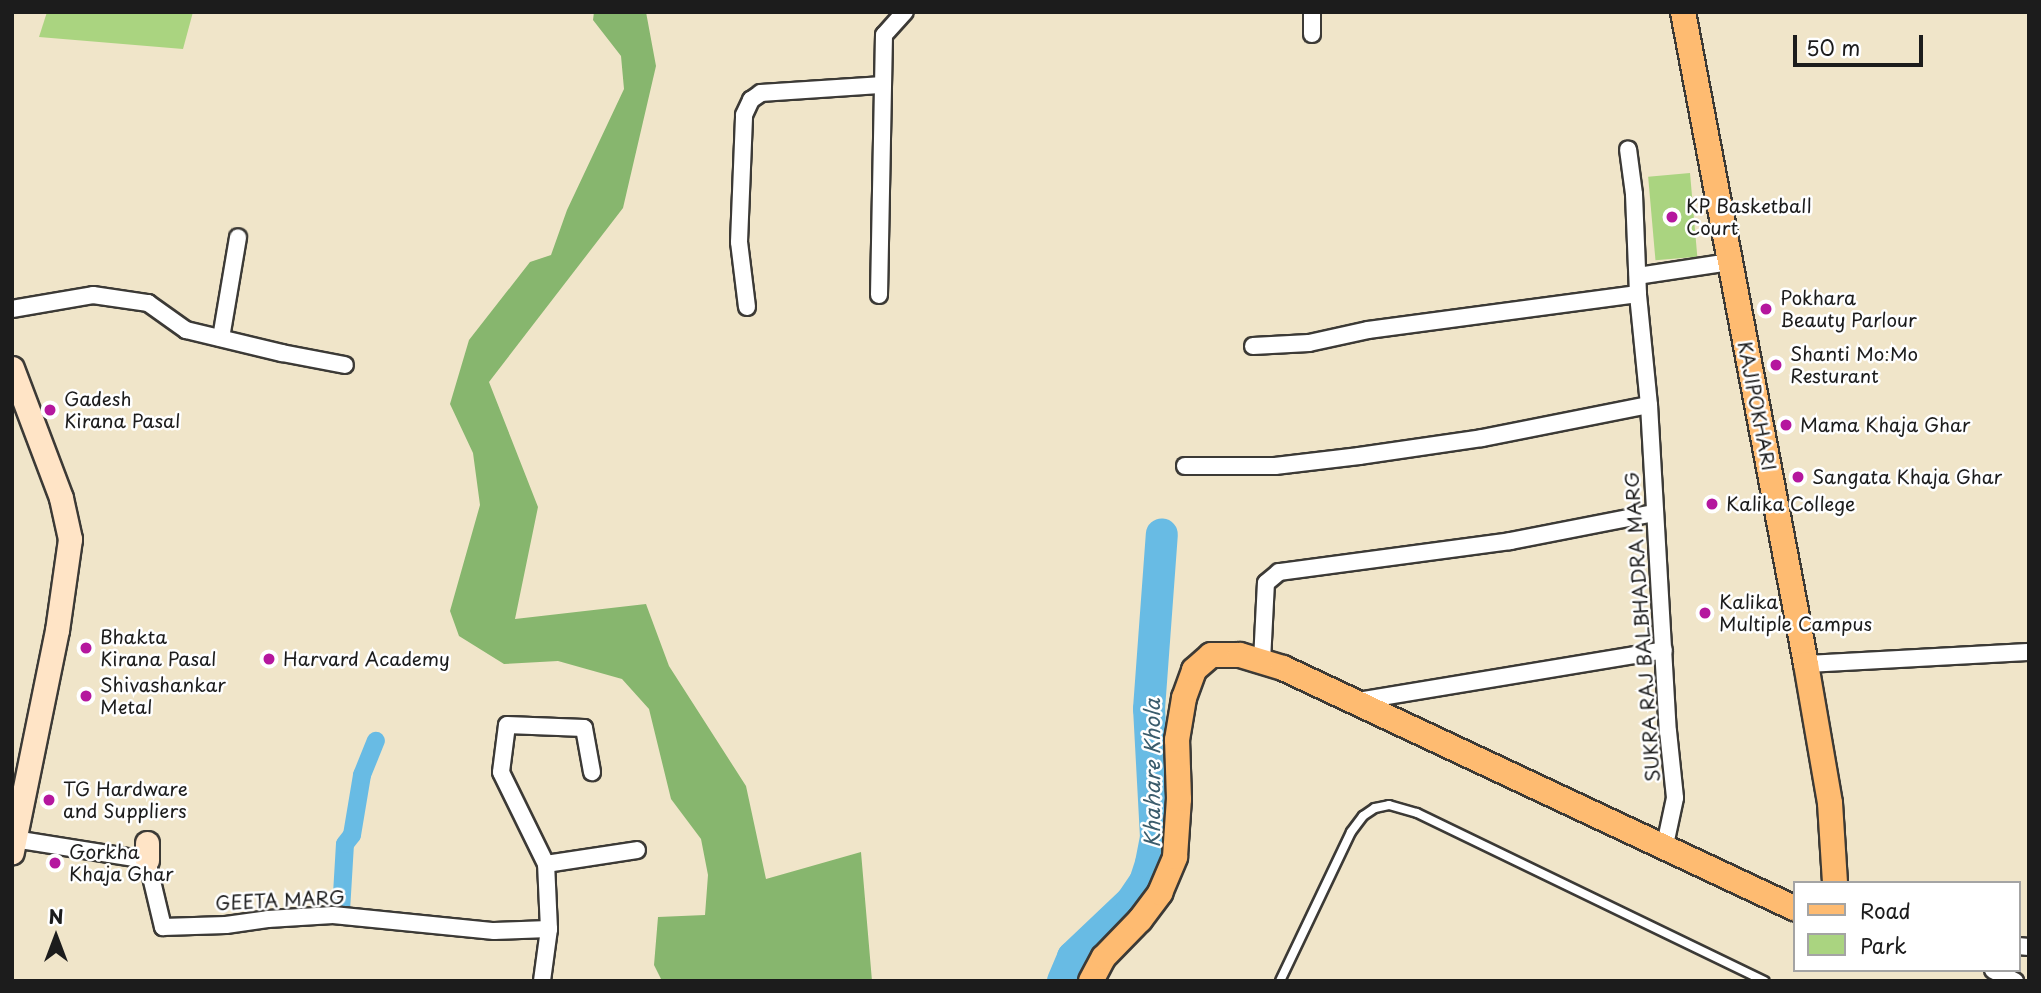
<!DOCTYPE html>
<style>
body{margin:0}
#map{position:relative;width:2041px;height:993px;overflow:hidden;background:#f0e5c9;font-family:"Playpen Sans",sans-serif}
div>[style]{position:absolute}
.green>*{inset:0;background:#aad480;transform-origin:0 0}
.forest>*{inset:0;background:#87b66e}
.canal>*{height:18px;margin:-9px;padding:0 9px;transform-origin:9px;border-radius:9px;background:#68bbe4}
.river>*{height:32px;margin:-16px;padding:0 16px;transform-origin:16px;border-radius:16px;background:#68bbe4}
.roads{filter:drop-shadow(2px 0 #3c3a36) drop-shadow(-2px 0 #3c3a36) drop-shadow(0 2px #3c3a36) drop-shadow(0 -2px #3c3a36)}
.lane>*{height:8px;margin:-4px;padding:0 4px;transform-origin:4px;border-radius:4px;background:#fff}
.street>*{height:16px;margin:-8px;padding:0 8px;transform-origin:8px;border-radius:8px;background:#fff}
.secondary>*{height:23px;margin:-11.5px;padding:0 11.5px;transform-origin:11.5px;border-radius:11.5px;background:#ffe4c6}
.primary>*{height:24px;margin:-12px;padding:0 12px;transform-origin:12px;border-radius:12px;background:#febb71}
.dots>*{width:19px;height:19px;translate:-50% -50%;box-sizing:border-box;border:4px solid #fff;border-radius:50%}
span{translate:-50% -50%;white-space:nowrap;text-align:center;line-height:1.15;-webkit-text-stroke:5px #fff;paint-order:stroke}
.poi-label{font-size:19px;color:#1c1c1c}
.left{translate:0 -50%;text-align:left}
.street-label{font-size:19px;color:#1c1c1c}
.water-label{font-size:21px;color:#3a5c6c;font-style:italic}
.frame{position:absolute;inset:0;border:14px solid #1c1c1c;pointer-events:none}
.legend{position:absolute;left:1793px;top:881px;width:228px;height:91px;box-sizing:border-box;background:#fff;border:2px solid #a4a4a4;margin:0;padding:9px 12px;list-style:none;font-size:21px;color:#1c1c1c}
.legend li{display:flex;align-items:center;gap:14px;height:35px}
.legend b{width:35px;border:2px solid #a4a4a4}
.north{position:absolute;left:21px;top:902px;width:70px;height:70px;-webkit-text-stroke:5px #fff;paint-order:stroke;rotate:0deg;font-size:19px;font-weight:700;line-height:28px;text-align:center;color:#1c1c1c}
.north::after{content:'';display:block;margin:auto;width:24px;height:32px;background:#1c1c1c;clip-path:polygon(50% 0,100% 100%,50% 72%,0 100%)}
.scale{position:absolute;left:1793px;top:35px;width:130px;height:32px;box-sizing:border-box;border:4px solid #1c1c1c;border-top:0;padding-left:9px;font-size:21px;line-height:24px;white-space:nowrap;color:#1c1c1c;-webkit-text-stroke:5px #fff;paint-order:stroke}
</style>
<div id="map">
<div class="green">
<i style="clip-path:polygon(47px 12px,193px 12px,183px 49px,39px 37px)"></i>
<i style="left:1690px;top:173px;width:84px;height:42px;rotate:85deg"></i>
</div>
<div class="forest">
<i style="clip-path:polygon(594px 12px,646px 12px,656px 66px,623px 208px,489px 382px,538px 507px,515px 619px,646px 604px,669px 666px,746px 786px,766px 879px,861px 852px,872px 981px,662px 981px,654px 965px,658px 917px,705px 915px,708px 875px,701px 839px,671px 799px,649px 709px,622px 679px,558px 661px,504px 664px,459px 636px,450px 611px,480px 505px,473px 453px,450px 404px,469px 340px,530px 262px,551px 255px,567px 210px,624px 89px,621px 56px,593px 20px)"></i>
</div>
<div class="canal">
<i style="left:341px;top:911px;width:67px;rotate:-86.6deg"></i>
<i style="left:345px;top:844px;width:11px;rotate:-52deg"></i>
<i style="left:352px;top:835px;width:61px;rotate:-80.5deg"></i>
<i style="left:362px;top:775px;width:37px;rotate:-68deg"></i>
</div>
<div class="river">
<i style="left:1063px;top:981px;width:26px;rotate:-67deg"></i>
<i style="left:1073px;top:957px;width:81px;rotate:-43.5deg"></i>
<i style="left:1132px;top:901px;width:23px;rotate:-56deg"></i>
<i style="left:1145px;top:882px;width:20px;rotate:-72deg"></i>
<i style="left:1151px;top:863px;width:26px;rotate:-79deg"></i>
<i style="left:1156px;top:837px;width:128px;rotate:-93.1deg"></i>
<i style="left:1149px;top:709px;width:175px;rotate:-85.8deg"></i>
</div>
<div class="roads">
<div class="lane">
<i style="left:1280px;top:981px;width:165px;rotate:-64.5deg"></i>
<i style="left:1351px;top:832px;width:20px;rotate:-53deg"></i>
<i style="left:1363px;top:816px;width:14px;rotate:-34deg"></i>
<i style="left:1375px;top:808px;width:14px;rotate:-12deg"></i>
<i style="left:1389px;top:805px;width:29px;rotate:16deg"></i>
<i style="left:1417px;top:813px;width:386px;rotate:25.8deg"></i>
</div>
<div class="street">
<i style="left:1312px;top:34px;width:22px;rotate:-90deg"></i>
<i style="left:1638px;top:276px;width:93px;rotate:-8.7deg"></i>
<i style="left:879px;top:295px;width:260px;rotate:-88.9deg"></i>
<i style="left:884px;top:35px;width:31px;rotate:-48deg"></i>
<i style="left:747px;top:307px;width:65px;rotate:-97deg"></i>
<i style="left:739px;top:242px;width:127px;rotate:-87.7deg"></i>
<i style="left:744px;top:115px;width:17px;rotate:-65deg"></i>
<i style="left:751px;top:100px;width:12px;rotate:-35deg"></i>
<i style="left:761px;top:93px;width:122px;rotate:-3.8deg"></i>
<i style="left:12px;top:309px;width:82px;rotate:-9.8deg"></i>
<i style="left:93px;top:295px;width:56px;rotate:8.3deg"></i>
<i style="left:148px;top:303px;width:47px;rotate:35.4deg"></i>
<i style="left:186px;top:330px;width:99px;rotate:13.5deg"></i>
<i style="left:282px;top:353px;width:64px;rotate:10.8deg"></i>
<i style="left:221px;top:338px;width:102px;rotate:-80.4deg"></i>
<i style="left:1253px;top:346px;width:56px;rotate:-3.1deg"></i>
<i style="left:1309px;top:343px;width:60px;rotate:-12.4deg"></i>
<i style="left:1368px;top:330px;width:272px;rotate:-7.6deg"></i>
<i style="left:1649px;top:405px;width:327px;rotate:86.7deg"></i>
<i style="left:1668px;top:731px;width:67px;rotate:84deg"></i>
<i style="left:1675px;top:798px;width:48px;rotate:102deg"></i>
<i style="left:1185px;top:466px;width:90px"></i>
<i style="left:1275px;top:466px;width:85px;rotate:-6.8deg"></i>
<i style="left:1359px;top:456px;width:124px;rotate:-8.3deg"></i>
<i style="left:1482px;top:438px;width:170px;rotate:-11.2deg"></i>
<i style="left:1649px;top:405px;width:112px;rotate:-95.7deg"></i>
<i style="left:1638px;top:294px;width:100px;rotate:-92.3deg"></i>
<i style="left:1634px;top:194px;width:45px;rotate:-97.6deg"></i>
<i style="left:1262px;top:661px;width:78px;rotate:-87.1deg"></i>
<i style="left:1266px;top:583px;width:17px;rotate:-40deg"></i>
<i style="left:1279px;top:572px;width:233px;rotate:-7.6deg"></i>
<i style="left:1510px;top:541px;width:147px;rotate:-11deg"></i>
<i style="left:1806px;top:664px;width:223px;rotate:-3.1deg"></i>
<i style="left:1357px;top:701px;width:311px;rotate:-9.4deg"></i>
<i style="left:14px;top:839px;width:135px;rotate:9deg"></i>
<i style="left:147px;top:860px;width:69px;rotate:76.6deg"></i>
<i style="left:163px;top:927px;width:63px;rotate:-1.8deg"></i>
<i style="left:226px;top:925px;width:42px;rotate:-8.1deg"></i>
<i style="left:268px;top:919px;width:65px;rotate:-3.5deg"></i>
<i style="left:333px;top:915px;width:162px;rotate:5.7deg"></i>
<i style="left:494px;top:931px;width:55px;rotate:-2.1deg"></i>
<i style="left:549px;top:929px;width:52px;rotate:97.7deg"></i>
<i style="left:546px;top:864px;width:92px;rotate:-8.7deg"></i>
<i style="left:549px;top:929px;width:65px;rotate:-92.6deg"></i>
<i style="left:546px;top:864px;width:102px;rotate:-116.1deg"></i>
<i style="left:501px;top:772px;width:47px;rotate:-82.7deg"></i>
<i style="left:507px;top:725px;width:77px;rotate:2.2deg"></i>
<i style="left:584px;top:728px;width:45px;rotate:79.7deg"></i>
<i style="left:2018px;top:946px;width:11px;rotate:5deg"></i>
<i style="left:1993px;top:970px;width:25px;rotate:27deg"></i>
</div>
<div class="secondary">
<i style="left:12px;top:368px;width:139px;rotate:69.3deg"></i>
<i style="left:61px;top:498px;width:42px;rotate:77.6deg"></i>
<i style="left:70px;top:539px;width:92px;rotate:98.1deg"></i>
<i style="left:57px;top:630px;width:227px;rotate:101.5deg"></i>
<i style="left:147px;top:843px;width:17px;rotate:90deg"></i>
</div>
<div class="primary">
<i style="left:1683px;top:12px;width:664px;rotate:79.32deg"></i>
<i style="left:1806px;top:664px;width:141px;rotate:80.2deg"></i>
<i style="left:1830px;top:803px;width:80px;rotate:86.4deg"></i>
<i style="left:1091px;top:981px;width:27px;rotate:-62deg"></i>
<i style="left:1104px;top:957px;width:52px;rotate:-45.8deg"></i>
<i style="left:1140px;top:920px;width:34px;rotate:-53deg"></i>
<i style="left:1160px;top:893px;width:39px;rotate:-67deg"></i>
<i style="left:1175px;top:857px;width:58px;rotate:-86.1deg"></i>
<i style="left:1179px;top:799px;width:59px;rotate:-91.9deg"></i>
<i style="left:1177px;top:740px;width:43px;rotate:-80.5deg"></i>
<i style="left:1184px;top:698px;width:30px;rotate:-70deg"></i>
<i style="left:1194px;top:670px;width:23px;rotate:-41deg"></i>
<i style="left:1211px;top:655px;width:29px"></i>
<i style="left:1240px;top:655px;width:45px;rotate:16.8deg"></i>
<i style="left:1283px;top:668px;width:565px;rotate:25.16deg"></i>
</div>
</div>
<div class="dots">
<i style="left:1672px;top:217px;background:#b5179e"></i>
<i style="left:1766px;top:309px;background:#b5179e"></i>
<i style="left:1776px;top:365px;background:#b5179e"></i>
<i style="left:50px;top:410px;background:#b5179e"></i>
<i style="left:1786px;top:425px;background:#b5179e"></i>
<i style="left:1798px;top:477px;background:#b5179e"></i>
<i style="left:1712px;top:504px;background:#b5179e"></i>
<i style="left:1705px;top:613px;background:#b5179e"></i>
<i style="left:86px;top:648px;background:#b5179e"></i>
<i style="left:269px;top:659px;background:#b5179e"></i>
<i style="left:86px;top:696px;background:#b5179e"></i>
<i style="left:49px;top:800px;background:#b5179e"></i>
<i style="left:55px;top:863px;background:#b5179e"></i>
</div>
<div class="poi-label">
<span class="left" style="left:1686px;top:217px">KP Basketball<br>Court</span>
<span class="left" style="left:1780px;top:309px">Pokhara<br>Beauty Parlour</span>
<span class="left" style="left:1790px;top:365px">Shanti Mo:Mo<br>Resturant</span>
<span class="left" style="left:64px;top:410px">Gadesh<br>Kirana Pasal</span>
<span class="left" style="left:1800px;top:425px">Mama Khaja Ghar</span>
<span class="left" style="left:1812px;top:477px">Sangata Khaja Ghar</span>
<span class="left" style="left:1726px;top:504px">Kalika College</span>
<span class="left" style="left:1719px;top:613px">Kalika<br>Multiple Campus</span>
<span class="left" style="left:100px;top:648px">Bhakta<br>Kirana Pasal</span>
<span class="left" style="left:283px;top:659px">Harvard Academy</span>
<span class="left" style="left:100px;top:696px">Shivashankar<br>Metal</span>
<span class="left" style="left:63px;top:800px">TG Hardware<br>and Suppliers</span>
<span class="left" style="left:69px;top:863px">Gorkha<br>Khaja Ghar</span>
</div>
<div class="street-label">
<span style="left:1757px;top:406px;rotate:79deg">KAJIPOKHARI</span>
<span style="left:1642px;top:627px;rotate:-94deg">SUKRA RAJ BALBHADRA MARG</span>
<span style="left:280px;top:900px;rotate:-3deg">GEETA MARG</span>
</div>
<div class="water-label">
<span style="left:1151px;top:773px;rotate:-90deg">Khahare Khola</span>
</div>
<div class="frame"></div>
<ul class="legend">
<li><b style="height:9px;background:#febb71"></b>Road</li>
<li><b style="height:19px;background:#aad480"></b>Park</li>
</ul>
<div class="north">N</div>
<div class="scale">50 m</div>
</div>
